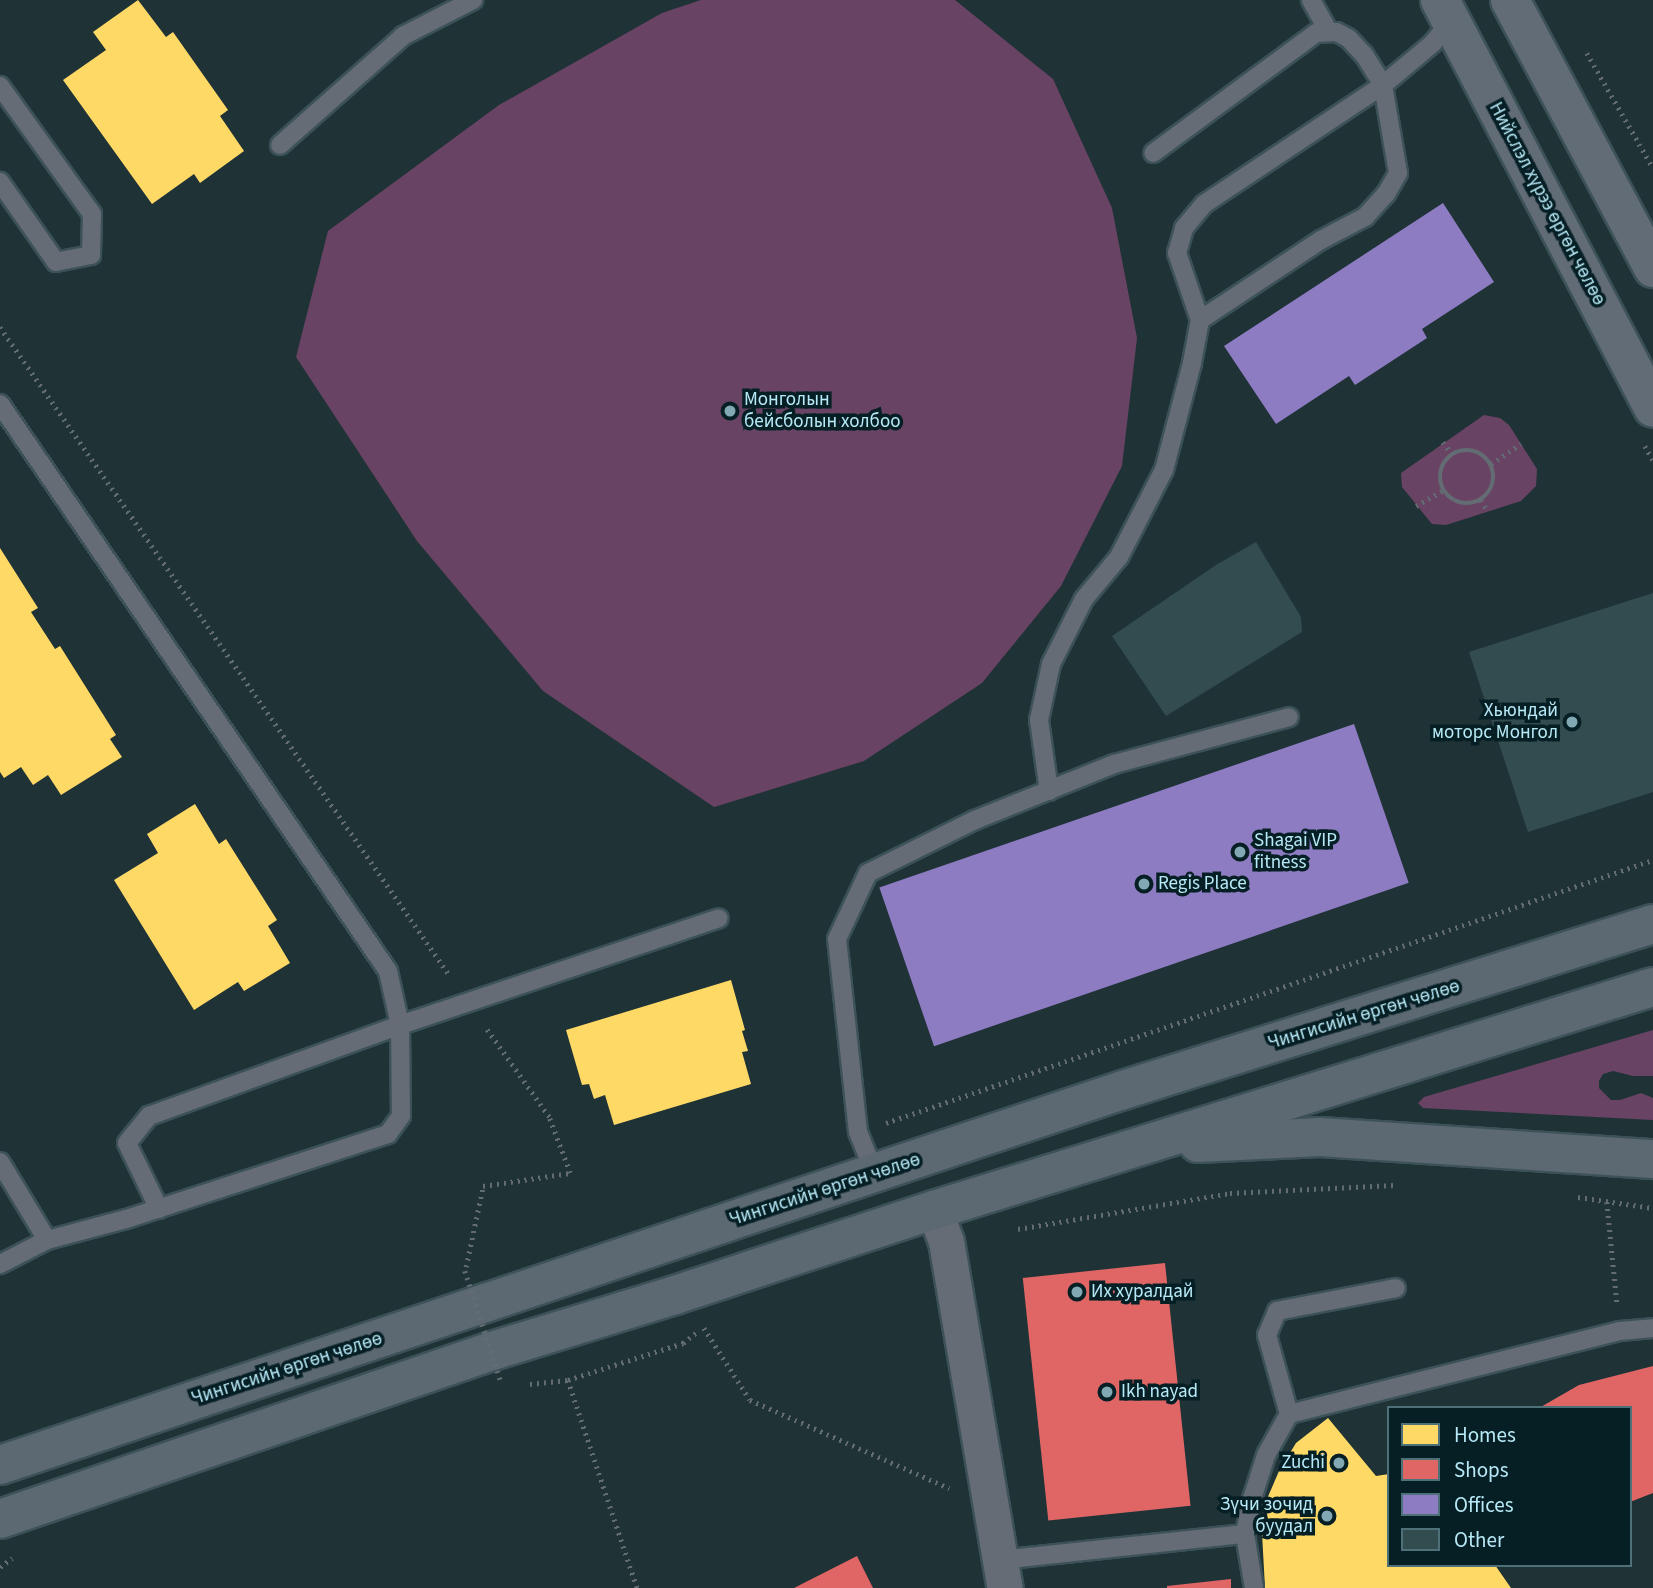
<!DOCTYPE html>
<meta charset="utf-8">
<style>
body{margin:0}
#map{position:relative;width:1653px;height:1588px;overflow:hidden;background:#1f3337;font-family:"Source Sans 3",sans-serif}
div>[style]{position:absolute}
.green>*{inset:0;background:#694364}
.homes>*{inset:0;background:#ffd966}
.shops>*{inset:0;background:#e06666;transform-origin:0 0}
.offices>*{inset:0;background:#8e7cc3;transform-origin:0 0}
.building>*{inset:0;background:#334c50}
.path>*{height:4.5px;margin-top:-2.25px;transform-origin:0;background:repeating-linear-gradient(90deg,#636c73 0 2px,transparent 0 7px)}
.path>.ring{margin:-2.25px;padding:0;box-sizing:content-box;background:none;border:4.5px solid #636c73;border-radius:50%}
.roads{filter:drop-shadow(2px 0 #3c5258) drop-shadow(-2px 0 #3c5258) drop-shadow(0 2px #3c5258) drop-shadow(0 -2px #3c5258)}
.lane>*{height:18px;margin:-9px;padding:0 9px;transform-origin:9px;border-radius:9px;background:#666c76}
.street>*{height:35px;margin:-17.5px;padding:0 17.5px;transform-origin:17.5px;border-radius:17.5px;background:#666c76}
.primary>*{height:38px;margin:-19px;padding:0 19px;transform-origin:19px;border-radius:19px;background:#626c77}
.highway>*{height:38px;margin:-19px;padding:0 19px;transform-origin:19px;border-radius:19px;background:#5d6972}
.path-bridge>*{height:4.5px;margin-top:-2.25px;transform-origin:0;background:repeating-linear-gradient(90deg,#636c73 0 2px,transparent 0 7px)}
.dots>*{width:19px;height:19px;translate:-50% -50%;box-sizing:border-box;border:4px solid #061f25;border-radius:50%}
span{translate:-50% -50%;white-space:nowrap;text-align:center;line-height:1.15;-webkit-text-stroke:7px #061f25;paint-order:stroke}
.street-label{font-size:19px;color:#b7e9f6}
.poi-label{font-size:19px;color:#b7e9f6}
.left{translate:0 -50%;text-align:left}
.right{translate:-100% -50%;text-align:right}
.legend{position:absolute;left:1387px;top:1406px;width:245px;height:161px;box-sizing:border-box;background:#061f25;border:2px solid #4d7079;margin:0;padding:9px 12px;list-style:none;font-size:21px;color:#b7e9f6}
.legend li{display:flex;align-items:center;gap:14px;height:35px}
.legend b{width:35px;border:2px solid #4d7079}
</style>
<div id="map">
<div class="green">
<i style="clip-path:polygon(701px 0,955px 0,1053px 79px,1112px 208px,1137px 338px,1122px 466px,1061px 586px,982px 683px,864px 761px,714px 807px,543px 691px,417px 541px,296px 357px,328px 231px,499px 105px,662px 13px)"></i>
<i style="clip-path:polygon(1484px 415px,1500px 418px,1509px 425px,1537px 469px,1536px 486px,1521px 501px,1446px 525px,1432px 524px,1402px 487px,1401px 473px)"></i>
<i style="clip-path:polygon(1653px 1030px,1653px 1076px,1633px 1076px,1613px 1071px,1603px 1074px,1599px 1081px,1599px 1088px,1611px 1100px,1620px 1100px,1641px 1093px,1653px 1098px,1653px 1120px,1423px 1108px,1418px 1103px,1424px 1097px)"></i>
</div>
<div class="homes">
<i style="clip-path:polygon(138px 0,166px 37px,173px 32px,228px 110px,220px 116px,244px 151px,200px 183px,194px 174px,152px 204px,63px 80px,106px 50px,93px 32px)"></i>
<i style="clip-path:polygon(0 548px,38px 608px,31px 612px,55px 649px,60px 646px,116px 735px,110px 739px,122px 757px,61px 795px,48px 775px,33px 785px,21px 767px,4px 778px,0 772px)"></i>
<i style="clip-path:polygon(195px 804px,219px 844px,226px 839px,277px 920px,268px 926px,290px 963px,244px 991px,238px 982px,194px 1010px,114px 880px,158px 853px,147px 834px)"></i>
<i style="clip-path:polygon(731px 980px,745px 1030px,742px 1031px,748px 1051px,742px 1052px,751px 1084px,614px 1125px,605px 1095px,594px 1099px,589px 1084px,582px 1085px,566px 1030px)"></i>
<i style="clip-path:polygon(1328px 1418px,1376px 1476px,1389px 1474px,1389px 1565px,1495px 1565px,1511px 1588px,1265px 1588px,1262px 1533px,1267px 1499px,1279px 1471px,1296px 1443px)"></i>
</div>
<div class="shops">
<i style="left:1165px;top:1263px;width:244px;height:143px;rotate:84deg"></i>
<i style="clip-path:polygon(1653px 1366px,1653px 1493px,1630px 1502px,1630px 1408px,1539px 1408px,1579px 1385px)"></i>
<i style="clip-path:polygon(857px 1556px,873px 1588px,794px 1588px)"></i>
<i style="clip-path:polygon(1231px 1579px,1231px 1588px,1167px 1588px,1167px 1586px)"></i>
</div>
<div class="offices">
<i style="clip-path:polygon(1443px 203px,1494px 282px,1422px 329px,1427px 338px,1355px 385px,1349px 376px,1276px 424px,1224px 346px)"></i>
<i style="left:1354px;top:724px;width:168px;height:502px;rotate:71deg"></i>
</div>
<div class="building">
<i style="clip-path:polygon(1256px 542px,1301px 617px,1302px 632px,1166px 716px,1112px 636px,1216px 565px)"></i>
<i style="clip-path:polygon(1653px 593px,1653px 792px,1528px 832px,1469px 652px)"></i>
</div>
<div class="path">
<i style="left:1587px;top:53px;width:133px;rotate:60.1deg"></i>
<i style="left:0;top:327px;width:790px;rotate:55.26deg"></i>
<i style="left:1443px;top:442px;width:15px;rotate:53deg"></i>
<i style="left:1645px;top:446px;width:16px;rotate:60deg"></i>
<i class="ring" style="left:1440px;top:450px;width:49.5px;height:49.5px"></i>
<i style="left:1491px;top:464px;width:36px;rotate:-34deg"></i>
<i style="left:1481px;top:500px;width:13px;rotate:58deg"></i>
<i style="left:1416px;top:506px;width:32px;rotate:-30deg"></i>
<i style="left:886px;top:1123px;width:811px;rotate:-18.93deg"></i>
<i style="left:1578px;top:1197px;width:76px;rotate:8.3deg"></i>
<i style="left:1607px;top:1202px;width:101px;rotate:84.3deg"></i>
<i style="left:1018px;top:1229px;width:215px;rotate:-9.6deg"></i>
<i style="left:1230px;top:1193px;width:165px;rotate:-2.8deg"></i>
<i style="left:466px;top:1267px;width:83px;rotate:-78.1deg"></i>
<i style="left:483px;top:1186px;width:88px;rotate:-8.5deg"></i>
<i style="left:570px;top:1173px;width:60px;rotate:-110.6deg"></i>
<i style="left:549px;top:1117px;width:110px;rotate:-125.4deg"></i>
<i style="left:704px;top:1328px;width:85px;rotate:57.4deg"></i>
<i style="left:750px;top:1400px;width:218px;rotate:23.9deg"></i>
<i style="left:568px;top:1380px;width:121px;rotate:-17.8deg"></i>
<i style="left:683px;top:1343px;width:18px;rotate:-38deg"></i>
<i style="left:530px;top:1384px;width:38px;rotate:-6deg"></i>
<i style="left:568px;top:1380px;width:219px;rotate:71.6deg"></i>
<i style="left:0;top:1567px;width:15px;rotate:-37deg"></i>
</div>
<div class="roads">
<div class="lane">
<i style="left:1311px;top:0;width:35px;rotate:61deg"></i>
<i style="left:0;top:86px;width:158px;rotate:54.3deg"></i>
<i style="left:92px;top:214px;width:41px;rotate:91.4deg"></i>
<i style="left:91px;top:255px;width:36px;rotate:169deg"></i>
<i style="left:56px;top:262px;width:98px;rotate:-125deg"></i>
<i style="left:280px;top:145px;width:164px;rotate:-41.5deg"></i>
<i style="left:403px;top:36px;width:79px;rotate:-27.2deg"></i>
<i style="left:1200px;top:320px;width:145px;rotate:-33.5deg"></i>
<i style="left:1321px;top:240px;width:50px;rotate:-27.6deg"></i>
<i style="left:1365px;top:217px;width:31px;rotate:-48deg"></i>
<i style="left:1386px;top:194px;width:24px;rotate:-60deg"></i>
<i style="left:1398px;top:173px;width:89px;rotate:-99.7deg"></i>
<i style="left:1383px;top:85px;width:64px;rotate:-39.9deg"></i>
<i style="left:1432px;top:44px;width:30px;rotate:-50deg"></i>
<i style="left:0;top:404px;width:687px;rotate:55.62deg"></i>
<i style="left:388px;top:971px;width:55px;rotate:77.5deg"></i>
<i style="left:400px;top:1025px;width:91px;rotate:89.4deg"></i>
<i style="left:401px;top:1116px;width:22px;rotate:126deg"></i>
<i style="left:388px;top:1134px;width:275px;rotate:162deg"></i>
<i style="left:126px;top:1219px;width:82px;rotate:165.1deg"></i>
<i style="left:47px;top:1240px;width:53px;rotate:152.9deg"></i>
<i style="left:1049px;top:791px;width:72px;rotate:-98deg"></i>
<i style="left:1039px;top:720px;width:57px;rotate:-77.9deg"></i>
<i style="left:1051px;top:664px;width:73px;rotate:-63.1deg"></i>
<i style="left:1084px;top:599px;width:55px;rotate:-50.2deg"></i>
<i style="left:1119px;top:557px;width:98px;rotate:-62.7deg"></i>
<i style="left:1164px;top:470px;width:111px;rotate:-75.3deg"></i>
<i style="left:1192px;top:363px;width:44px;rotate:-79.5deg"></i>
<i style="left:1200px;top:320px;width:71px;rotate:-108.9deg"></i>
<i style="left:1177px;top:253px;width:26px;rotate:-74deg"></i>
<i style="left:1184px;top:228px;width:31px;rotate:-50deg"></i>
<i style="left:1204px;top:204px;width:215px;rotate:-33.6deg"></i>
<i style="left:1383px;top:85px;width:36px;rotate:-122deg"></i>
<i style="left:1364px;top:55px;width:23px;rotate:-133deg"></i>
<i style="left:1348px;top:38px;width:13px;rotate:-153deg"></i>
<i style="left:1336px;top:32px;width:20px;rotate:177deg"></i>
<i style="left:1316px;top:33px;width:202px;rotate:143.6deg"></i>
<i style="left:0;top:1162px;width:91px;rotate:58.9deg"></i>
<i style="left:875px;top:1174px;width:45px;rotate:-112deg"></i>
<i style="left:858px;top:1132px;width:194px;rotate:-96.2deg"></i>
<i style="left:837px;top:939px;width:73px;rotate:-64.8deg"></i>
<i style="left:868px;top:873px;width:119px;rotate:-26.4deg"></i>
<i style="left:975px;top:820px;width:150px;rotate:-21.9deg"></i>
<i style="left:1114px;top:764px;width:181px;rotate:-15deg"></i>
<i style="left:159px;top:1209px;width:73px;rotate:-115.9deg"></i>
<i style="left:127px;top:1143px;width:35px;rotate:-51deg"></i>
<i style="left:149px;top:1116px;width:267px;rotate:-19.9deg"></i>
<i style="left:400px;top:1025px;width:336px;rotate:-18.5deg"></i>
<i style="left:1289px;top:1414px;width:82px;rotate:-105.6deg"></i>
<i style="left:1267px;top:1335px;width:26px;rotate:-67deg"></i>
<i style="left:1277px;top:1311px;width:121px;rotate:-10.9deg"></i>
<i style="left:1000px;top:1560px;width:246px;rotate:-6.1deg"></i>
<i style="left:1254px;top:1588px;width:55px;rotate:-99.5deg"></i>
<i style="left:1245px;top:1534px;width:36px;rotate:-79deg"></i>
<i style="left:1252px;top:1499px;width:46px;rotate:-72.3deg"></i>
<i style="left:1266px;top:1455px;width:47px;rotate:-60.7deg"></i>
<i style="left:1289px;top:1414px;width:341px;rotate:-14.1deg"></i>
<i style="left:1620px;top:1331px;width:33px;rotate:-5deg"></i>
</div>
<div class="street">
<i style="left:934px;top:1210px;width:33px;rotate:69deg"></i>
<i style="left:946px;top:1241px;width:352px;rotate:80.4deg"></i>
</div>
<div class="primary">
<i style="left:1440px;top:0;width:460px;rotate:62.4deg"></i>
<i style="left:1510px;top:0;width:304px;rotate:61.9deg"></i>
</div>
<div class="highway">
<i style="left:1198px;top:1143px;width:122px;rotate:-2.8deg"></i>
<i style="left:1320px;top:1137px;width:334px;rotate:3.8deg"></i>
<i style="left:0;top:1465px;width:1184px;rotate:-18.47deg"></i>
<i style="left:1123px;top:1090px;width:555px;rotate:-17.39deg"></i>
<i style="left:0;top:1519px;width:520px;rotate:-18.85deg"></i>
<i style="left:492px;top:1351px;width:191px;rotate:-17deg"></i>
<i style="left:675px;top:1295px;width:273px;rotate:-18.2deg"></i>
<i style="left:934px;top:1210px;width:753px;rotate:-17.23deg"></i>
</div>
</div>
<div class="path-bridge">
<i style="left:465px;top:1271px;width:117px;rotate:72deg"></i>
</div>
<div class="dots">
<i style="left:730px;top:411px;background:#82a9b3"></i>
<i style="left:1572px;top:722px;background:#82a9b3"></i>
<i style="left:1240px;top:852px;background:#82a9b3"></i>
<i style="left:1144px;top:884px;background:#82a9b3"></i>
<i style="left:1077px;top:1292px;background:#82a9b3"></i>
<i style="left:1107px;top:1392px;background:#82a9b3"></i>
<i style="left:1339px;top:1463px;background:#82a9b3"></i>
<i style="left:1327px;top:1516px;background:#82a9b3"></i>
</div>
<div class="street-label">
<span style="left:1547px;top:204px;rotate:62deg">Нийслэл хүрээ өргөн чөлөө</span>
<span style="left:1364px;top:1015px;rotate:-17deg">Чингисийн өргөн чөлөө</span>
<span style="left:825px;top:1190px;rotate:-18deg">Чингисийн өргөн чөлөө</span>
<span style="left:287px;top:1369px;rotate:-18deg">Чингисийн өргөн чөлөө</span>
</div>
<div class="poi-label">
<span class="left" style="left:744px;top:411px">Монголын<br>бейсболын холбоо</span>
<span class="right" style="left:1558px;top:722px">Хьюндай<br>моторс Монгол</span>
<span class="left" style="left:1254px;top:852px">Shagai VIP<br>fitness</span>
<span class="left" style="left:1158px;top:884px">Regis Place</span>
<span class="left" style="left:1091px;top:1292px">Их хуралдай</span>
<span class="left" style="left:1121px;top:1392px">Ikh nayad</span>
<span class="right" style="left:1325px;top:1463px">Zuchi</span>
<span class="right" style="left:1313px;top:1516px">Зүчи зочид<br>буудал</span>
</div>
<ul class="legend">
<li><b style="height:19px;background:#ffd966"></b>Homes</li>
<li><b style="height:19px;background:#e06666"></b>Shops</li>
<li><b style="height:19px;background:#8e7cc3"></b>Offices</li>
<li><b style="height:19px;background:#334c50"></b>Other</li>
</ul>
</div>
